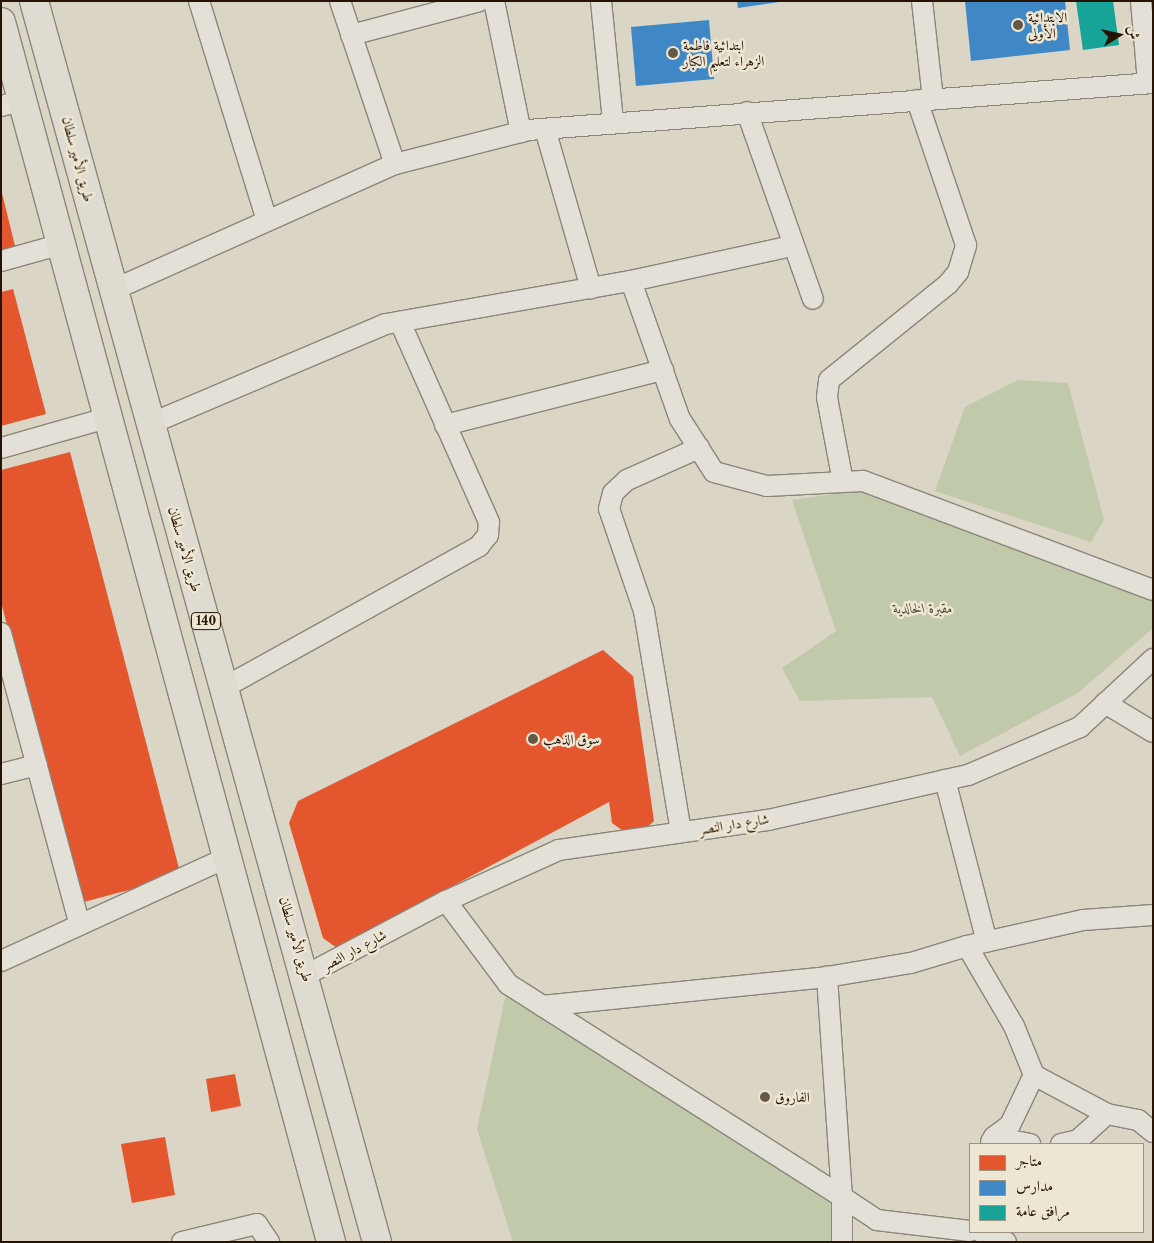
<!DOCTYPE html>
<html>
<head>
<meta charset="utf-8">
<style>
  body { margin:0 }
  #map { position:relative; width:1154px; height:1243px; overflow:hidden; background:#dad5c4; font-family:"Libre Caslon Text",Amiri,serif }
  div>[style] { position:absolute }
  .green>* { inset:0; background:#c1c9ab }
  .shops>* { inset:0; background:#e4572e }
  .schools>* { inset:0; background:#3f88c5 }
  .public>* { inset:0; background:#17a398 }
  .roads { filter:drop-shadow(1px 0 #8b857a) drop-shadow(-1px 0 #8b857a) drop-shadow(0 1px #8b857a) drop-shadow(0 -1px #8b857a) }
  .minor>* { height:20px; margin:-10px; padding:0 10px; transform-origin:10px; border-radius:10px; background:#e3e0d8 }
  .highway>* { height:28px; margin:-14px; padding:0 14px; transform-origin:14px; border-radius:14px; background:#dedbd1 }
  .dots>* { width:14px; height:14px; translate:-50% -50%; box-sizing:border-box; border:2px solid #ede6d3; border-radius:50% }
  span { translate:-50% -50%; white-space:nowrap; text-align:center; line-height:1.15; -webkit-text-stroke:5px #ede6d3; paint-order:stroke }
  .shield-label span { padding:1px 4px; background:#ede6d3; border:1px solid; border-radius:4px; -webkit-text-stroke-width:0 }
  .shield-label { font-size:12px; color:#271304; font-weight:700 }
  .poi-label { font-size:14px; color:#271304 }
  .left { translate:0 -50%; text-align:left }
  .street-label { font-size:14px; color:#271304 }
  .park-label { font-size:14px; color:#4f4730; font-style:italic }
  .frame { position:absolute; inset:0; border:2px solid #271304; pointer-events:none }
  .legend { position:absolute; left:969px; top:1143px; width:175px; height:90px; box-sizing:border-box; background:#ede6d3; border:1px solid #9e9280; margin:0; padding:6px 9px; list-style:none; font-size:15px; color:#271304 }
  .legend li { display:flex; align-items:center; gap:10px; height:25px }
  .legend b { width:25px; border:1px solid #9e9280 }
  .north { position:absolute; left:1094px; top:10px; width:50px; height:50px; -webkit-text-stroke:4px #ede6d3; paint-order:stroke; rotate:80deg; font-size:14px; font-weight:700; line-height:20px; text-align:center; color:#271304 }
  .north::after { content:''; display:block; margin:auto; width:18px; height:22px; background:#271304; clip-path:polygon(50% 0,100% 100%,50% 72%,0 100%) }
</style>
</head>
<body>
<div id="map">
  <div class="green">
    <i style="clip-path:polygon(1018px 380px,1068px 383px,1104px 520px,1091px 542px,935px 491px,965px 407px)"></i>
    <i style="clip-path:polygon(864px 490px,1153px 598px,1153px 628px,1078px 693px,960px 756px,932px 697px,800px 701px,782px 668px,836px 631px,792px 500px)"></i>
    <i style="clip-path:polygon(508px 984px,842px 1197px,842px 1242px,513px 1242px,477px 1129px)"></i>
  </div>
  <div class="shops">
    <i style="clip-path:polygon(2px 193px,16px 250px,1px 254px,1px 194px)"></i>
    <i style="clip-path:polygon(13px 289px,46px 414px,1px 426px,1px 292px)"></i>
    <i style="clip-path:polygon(70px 452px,181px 876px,80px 903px,1px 602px,1px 470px)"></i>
    <i style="clip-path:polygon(603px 650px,633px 676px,654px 821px,643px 831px,626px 833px,612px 823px,609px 802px,337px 948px,323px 938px,289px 823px,298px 801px)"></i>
    <i style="clip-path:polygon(235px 1074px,241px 1106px,211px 1112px,206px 1079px)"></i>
    <i style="clip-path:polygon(165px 1137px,175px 1195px,132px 1203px,121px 1144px)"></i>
  </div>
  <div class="schools">
    <i style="clip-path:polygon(737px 1px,779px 1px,779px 2px,738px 8px)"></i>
    <i style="clip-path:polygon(965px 1px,1065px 1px,1070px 50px,971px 61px)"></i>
    <i style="clip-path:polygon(709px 20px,714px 79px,636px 86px,631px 27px)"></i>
  </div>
  <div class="public">
    <i style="clip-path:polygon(1076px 1px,1113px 1px,1119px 45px,1083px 50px)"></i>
  </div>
  <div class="roads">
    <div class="minor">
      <i style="left:199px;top:1px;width:230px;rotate:72.8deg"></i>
      <i style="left:340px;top:1px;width:172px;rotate:71.4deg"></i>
      <i style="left:494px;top:1px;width:134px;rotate:78.4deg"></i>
      <i style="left:601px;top:1px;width:122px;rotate:84.3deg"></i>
      <i style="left:922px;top:1px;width:99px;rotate:83.6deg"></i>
      <i style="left:1141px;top:1px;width:82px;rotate:85.1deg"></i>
      <i style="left:351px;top:35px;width:133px;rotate:-14.8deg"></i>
      <i style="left:1px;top:106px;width:23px;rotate:-15deg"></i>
      <i style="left:747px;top:112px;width:198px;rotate:70.6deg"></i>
      <i style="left:545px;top:129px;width:166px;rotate:73.9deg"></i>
      <i style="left:1px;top:261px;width:63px;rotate:-15.6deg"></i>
      <i style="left:631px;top:281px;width:146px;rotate:70.5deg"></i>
      <i style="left:680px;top:419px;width:63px;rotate:57.3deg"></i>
      <i style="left:714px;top:472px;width:55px;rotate:14.8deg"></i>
      <i style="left:767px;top:486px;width:96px;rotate:-3deg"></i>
      <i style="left:863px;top:481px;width:310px;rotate:20.6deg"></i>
      <i style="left:113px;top:290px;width:309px;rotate:-24.1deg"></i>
      <i style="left:395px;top:164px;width:137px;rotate:-14.3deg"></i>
      <i style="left:528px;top:130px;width:627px;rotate:-4.3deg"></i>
      <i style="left:150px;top:424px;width:256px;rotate:-23deg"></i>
      <i style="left:386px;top:324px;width:249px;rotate:-10deg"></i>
      <i style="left:631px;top:281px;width:165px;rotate:-12.3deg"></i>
      <i style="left:445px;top:425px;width:225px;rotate:-14.2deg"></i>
      <i style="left:1px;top:448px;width:113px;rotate:-15.9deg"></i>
      <i style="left:843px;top:482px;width:86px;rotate:-100.7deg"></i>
      <i style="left:827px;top:397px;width:17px;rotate:-83deg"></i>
      <i style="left:829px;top:380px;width:153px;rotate:-38.9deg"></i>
      <i style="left:948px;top:284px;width:16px;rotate:-50deg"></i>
      <i style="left:958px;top:272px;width:28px;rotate:-73deg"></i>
      <i style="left:966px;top:245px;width:153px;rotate:-108.7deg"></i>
      <i style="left:1px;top:633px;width:302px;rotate:74.9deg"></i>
      <i style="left:225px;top:687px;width:291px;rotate:-29deg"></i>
      <i style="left:479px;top:546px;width:14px;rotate:-51deg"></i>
      <i style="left:488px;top:535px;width:13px;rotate:-86deg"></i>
      <i style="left:489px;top:522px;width:219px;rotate:-114deg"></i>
      <i style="left:1105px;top:703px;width:56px;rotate:31.1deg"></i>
      <i style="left:1px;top:774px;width:37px;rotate:-14deg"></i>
      <i style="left:945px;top:780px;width:167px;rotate:75.5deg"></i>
      <i style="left:681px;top:832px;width:224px;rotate:-99.5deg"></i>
      <i style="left:644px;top:611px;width:108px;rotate:-108.9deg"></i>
      <i style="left:609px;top:509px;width:16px;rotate:-76deg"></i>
      <i style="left:613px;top:493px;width:19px;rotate:-43deg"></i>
      <i style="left:627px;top:480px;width:79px;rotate:-24deg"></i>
      <i style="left:446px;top:901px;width:104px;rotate:53.2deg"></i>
      <i style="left:508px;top:984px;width:396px;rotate:32.5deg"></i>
      <i style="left:842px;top:1197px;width:45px;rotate:90deg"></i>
      <i style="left:967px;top:946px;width:119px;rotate:-12.6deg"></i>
      <i style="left:1083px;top:920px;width:70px;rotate:-4.1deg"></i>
      <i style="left:1px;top:961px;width:250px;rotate:-24.6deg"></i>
      <i style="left:306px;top:975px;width:158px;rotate:-27.9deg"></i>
      <i style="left:446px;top:901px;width:124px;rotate:-24.3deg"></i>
      <i style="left:559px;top:850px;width:211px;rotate:-8.2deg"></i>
      <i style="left:768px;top:820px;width:205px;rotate:-12.7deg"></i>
      <i style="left:968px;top:775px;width:122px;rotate:-23.2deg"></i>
      <i style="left:1080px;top:727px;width:100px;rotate:-43deg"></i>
      <i style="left:542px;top:1006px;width:286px;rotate:-5.8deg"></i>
      <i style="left:994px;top:1137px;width:20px;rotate:-37deg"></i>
      <i style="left:1010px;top:1125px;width:55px;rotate:-64.4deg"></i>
      <i style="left:1034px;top:1075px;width:83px;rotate:28.1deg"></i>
      <i style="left:991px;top:1142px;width:6px;rotate:-59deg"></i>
      <i style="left:994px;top:1137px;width:37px;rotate:11deg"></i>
      <i style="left:1061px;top:1144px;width:17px;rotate:-13deg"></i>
      <i style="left:1078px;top:1140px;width:39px;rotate:-42deg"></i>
      <i style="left:1107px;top:1114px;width:32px;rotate:11deg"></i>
      <i style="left:1138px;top:1120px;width:19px;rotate:39deg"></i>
      <i style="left:970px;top:1231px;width:94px;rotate:-173.3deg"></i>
      <i style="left:877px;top:1220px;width:42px;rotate:-146.7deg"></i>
      <i style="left:842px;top:1197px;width:221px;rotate:-93.9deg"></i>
      <i style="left:827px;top:977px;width:85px;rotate:-9.5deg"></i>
      <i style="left:911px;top:963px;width:59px;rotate:-16.9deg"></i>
      <i style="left:967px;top:946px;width:93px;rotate:59.6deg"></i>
      <i style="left:1014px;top:1026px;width:53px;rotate:67.8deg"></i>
      <i style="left:981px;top:1232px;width:27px;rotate:22deg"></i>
      <i style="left:182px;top:1242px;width:77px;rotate:-13.5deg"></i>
      <i style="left:257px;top:1224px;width:22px;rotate:56deg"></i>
    </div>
    <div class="highway">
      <i style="left:34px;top:1px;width:1288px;rotate:74.55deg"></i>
      <i style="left:1px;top:22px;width:1264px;rotate:74.86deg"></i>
    </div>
  </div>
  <div class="dots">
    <i style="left:1018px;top:25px;background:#665747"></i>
    <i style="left:673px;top:53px;background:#665747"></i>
    <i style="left:533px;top:739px;background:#665747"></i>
    <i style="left:765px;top:1097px;background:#665747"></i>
  </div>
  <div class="shield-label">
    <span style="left:206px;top:621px">140</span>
  </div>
  <div class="poi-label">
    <span class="left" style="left:1028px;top:25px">الابتدائية<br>الأولى</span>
    <span class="left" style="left:683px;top:53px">ابتدائية فاطمة<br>الزهراء لتعليم الكبار</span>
    <span class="left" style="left:543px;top:739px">سوق الذهب</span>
    <span class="left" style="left:775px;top:1097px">الفاروق</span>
  </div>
  <div class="street-label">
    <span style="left:78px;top:159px;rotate:75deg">طريق الأمير سلطان</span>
    <span style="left:185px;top:549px;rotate:74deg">طريق الأمير سلطان</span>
    <span style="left:734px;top:824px;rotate:-9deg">شارع دار النصر</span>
    <span style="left:296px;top:939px;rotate:74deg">طريق الأمير سلطان</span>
    <span style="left:354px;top:950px;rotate:-28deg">شارع دار النصر</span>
  </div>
  <div class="park-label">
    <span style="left:923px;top:608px">مقبرة الخالدية</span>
  </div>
  <div class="frame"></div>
  <ul class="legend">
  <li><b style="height:14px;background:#e4572e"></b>متاجر</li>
  <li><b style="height:14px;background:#3f88c5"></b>مدارس</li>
  <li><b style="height:14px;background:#17a398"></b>مرافق عامة</li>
  </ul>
  <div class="north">ش</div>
</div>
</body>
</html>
